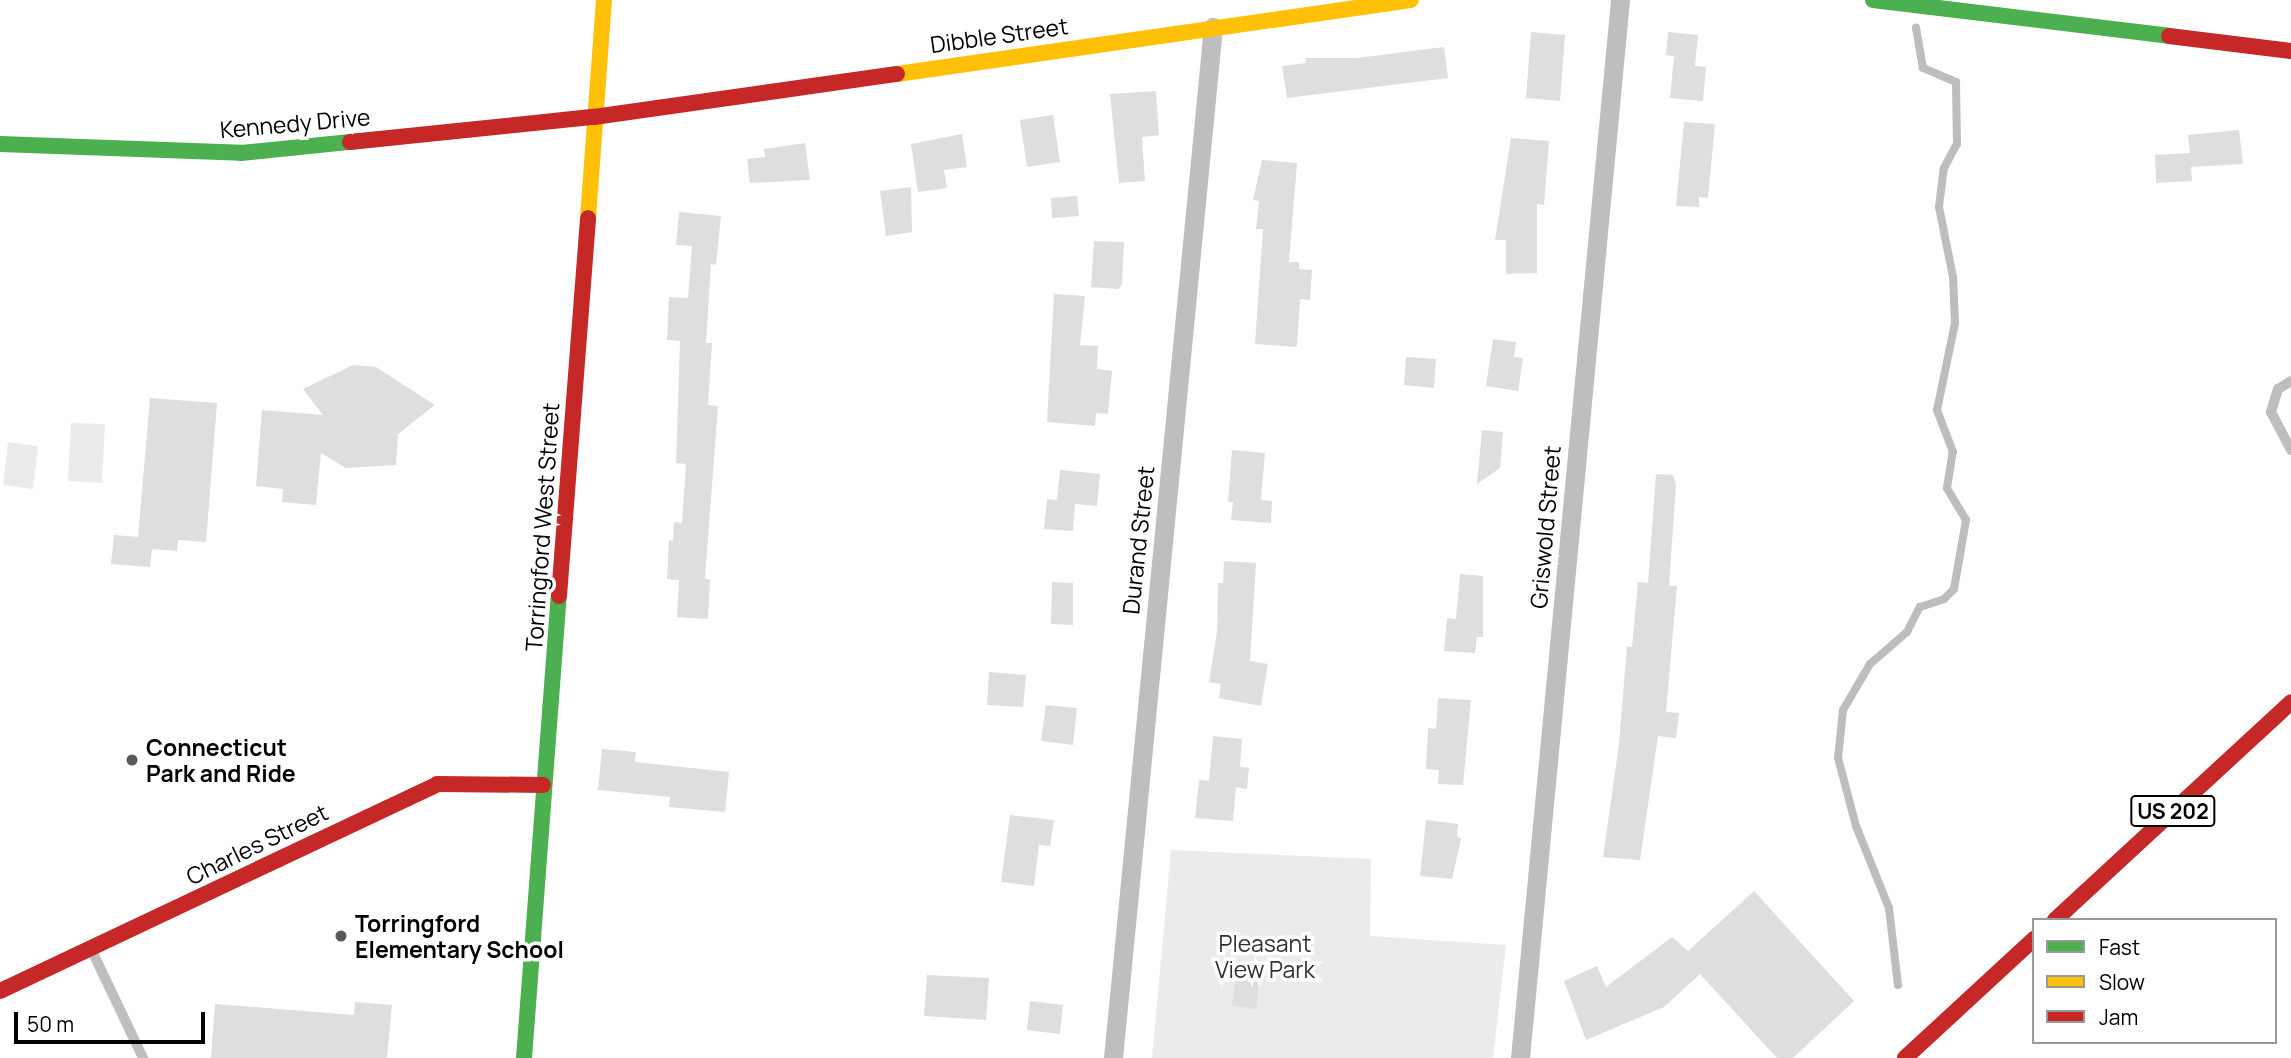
<!DOCTYPE html>
<html>
<head>
<meta charset="utf-8">
<style>
  body { margin:0 }
  #map { position:relative; width:2291px; height:1058px; overflow:hidden; background:#fff; font-family:Manrope,sans-serif }
  div>[style] { position:absolute }
  .green>* { inset:0; background:#ebebeb }
  .stream>* { height:8px; margin:-4px; padding:0 4px; transform-origin:4px; border-radius:4px; background:#bdbdbd }
  .building>* { inset:0; background:#dedede }
  .lane>* { height:10px; margin:-5px; padding:0 5px; transform-origin:5px; border-radius:5px; background:#bebebe }
  .street>* { height:19px; margin:-9.5px; padding:0 9.5px; transform-origin:9.5px; border-radius:9.5px; background:#bebebe }
  .fast>* { height:16px; margin:-8px; padding:0 8px; transform-origin:8px; border-radius:8px; background:#4caf50 }
  .slow>* { height:16px; margin:-8px; padding:0 8px; transform-origin:8px; border-radius:8px; background:#ffc107 }
  .jam>* { height:16px; margin:-8px; padding:0 8px; transform-origin:8px; border-radius:8px; background:#c62828 }
  .dots>* { width:19px; height:19px; translate:-50% -50%; box-sizing:border-box; border:4px solid #fff; border-radius:50% }
  span { translate:-50% -50%; white-space:nowrap; text-align:center; line-height:1.15; -webkit-text-stroke:7px #fff; paint-order:stroke }
  .shield-label span { padding:2px 5px; background:#fff; border:2px solid; border-radius:5px; -webkit-text-stroke-width:0 }
  .shield-label { font-size:21px; color:#000; font-weight:700 }
  .street-label { font-size:23px; color:#000 }
  .poi-label { font-size:23px; color:#000; font-weight:700 }
  .left { translate:0 -50%; text-align:left }
  .park-label { font-size:23px; color:#313131 }
  .legend { position:absolute; left:2032px; top:918px; width:245px; height:126px; box-sizing:border-box; background:#fff; border:2px solid #999; margin:0; padding:9px 12px; list-style:none; font-size:21px; color:#000 }
  .legend li { display:flex; align-items:center; gap:14px; height:35px }
  .legend b { width:35px; border:2px solid #999 }
  .scale { position:absolute; left:14px; top:1012px; width:191px; height:32px; box-sizing:border-box; border:4px solid #000; border-top:0; padding-left:9px; font-size:21px; line-height:24px; white-space:nowrap; color:#000; -webkit-text-stroke:5px #fff; paint-order:stroke }
</style>
</head>
<body>
<div id="map">
  <div class="green">
    <i style="clip-path:polygon(71px 423px,105px 424px,102px 483px,68px 481px)"></i>
    <i style="clip-path:polygon(8px 442px,38px 446px,33px 489px,3px 485px)"></i>
    <i style="clip-path:polygon(1171px 850px,1371px 859px,1370px 936px,1506px 945px,1493px 1058px,1152px 1058px)"></i>
  </div>
  <div class="stream">
    <i style="left:1898px;top:985px;width:78px;rotate:-96.7deg"></i>
    <i style="left:1889px;top:908px;width:88px;rotate:-111.9deg"></i>
    <i style="left:1856px;top:826px;width:70px;rotate:-104.8deg"></i>
    <i style="left:1838px;top:758px;width:48px;rotate:-84.1deg"></i>
    <i style="left:1843px;top:710px;width:53px;rotate:-59.6deg"></i>
    <i style="left:1870px;top:664px;width:49px;rotate:-40.9deg"></i>
    <i style="left:1907px;top:632px;width:28px;rotate:-63deg"></i>
    <i style="left:1920px;top:607px;width:25px;rotate:-18deg"></i>
    <i style="left:1944px;top:599px;width:14px;rotate:-45deg"></i>
    <i style="left:1954px;top:589px;width:70px;rotate:-80.1deg"></i>
    <i style="left:1966px;top:520px;width:37px;rotate:-121deg"></i>
    <i style="left:1947px;top:488px;width:36px;rotate:-81deg"></i>
    <i style="left:1953px;top:452px;width:45px;rotate:-110.9deg"></i>
    <i style="left:1937px;top:410px;width:89px;rotate:-78.3deg"></i>
    <i style="left:1955px;top:323px;width:46px;rotate:-92.5deg"></i>
    <i style="left:1953px;top:277px;width:71px;rotate:-101.3deg"></i>
    <i style="left:1939px;top:207px;width:39px;rotate:-83deg"></i>
    <i style="left:1944px;top:168px;width:27px;rotate:-62deg"></i>
    <i style="left:1957px;top:144px;width:62px;rotate:-90.9deg"></i>
    <i style="left:1956px;top:82px;width:36px;rotate:-157deg"></i>
    <i style="left:1923px;top:68px;width:41px;rotate:-99.9deg"></i>
  </div>
  <div class="building">
    <i style="clip-path:polygon(1531px 32px,1565px 35px,1560px 101px,1526px 98px)"></i>
    <i style="clip-path:polygon(1668px 32px,1698px 35px,1695px 66px,1706px 67px,1703px 101px,1670px 98px,1674px 56px,1666px 55px)"></i>
    <i style="clip-path:polygon(1444px 47px,1448px 78px,1287px 98px,1282px 66px,1306px 63px,1305px 58px,1357px 58px)"></i>
    <i style="clip-path:polygon(1156px 91px,1159px 135px,1142px 137px,1145px 181px,1119px 183px,1110px 94px)"></i>
    <i style="clip-path:polygon(1053px 115px,1060px 162px,1027px 167px,1020px 120px)"></i>
    <i style="clip-path:polygon(1684px 122px,1715px 124px,1708px 198px,1699px 197px,1699px 207px,1676px 206px)"></i>
    <i style="clip-path:polygon(2239px 130px,2243px 164px,2191px 167px,2192px 181px,2156px 183px,2155px 155px,2190px 153px,2188px 135px)"></i>
    <i style="clip-path:polygon(962px 134px,967px 167px,944px 170px,947px 188px,918px 192px,911px 144px)"></i>
    <i style="clip-path:polygon(1511px 138px,1549px 141px,1544px 205px,1537px 204px,1537px 273px,1506px 274px,1506px 240px,1495px 240px)"></i>
    <i style="clip-path:polygon(805px 143px,810px 180px,750px 183px,747px 159px,765px 157px,764px 149px)"></i>
    <i style="clip-path:polygon(1262px 160px,1297px 163px,1289px 262px,1299px 262px,1299px 269px,1312px 270px,1310px 300px,1300px 299px,1297px 347px,1255px 344px,1263px 229px,1256px 229px,1259px 201px,1253px 200px)"></i>
    <i style="clip-path:polygon(911px 187px,912px 232px,886px 236px,880px 191px)"></i>
    <i style="clip-path:polygon(1077px 196px,1079px 216px,1052px 218px,1051px 198px)"></i>
    <i style="clip-path:polygon(679px 212px,721px 216px,716px 265px,711px 264px,706px 343px,712px 343px,708px 405px,718px 406px,705px 578px,710px 580px,708px 619px,677px 617px,679px 580px,667px 579px,669px 540px,673px 541px,674px 522px,682px 523px,686px 464px,676px 463px,680px 341px,667px 340px,669px 297px,688px 298px,692px 246px,676px 245px)"></i>
    <i style="clip-path:polygon(1094px 241px,1124px 242px,1122px 284px,1118px 289px,1091px 287px)"></i>
    <i style="clip-path:polygon(1054px 294px,1085px 296px,1080px 345px,1098px 346px,1097px 369px,1112px 371px,1108px 414px,1096px 413px,1095px 426px,1047px 422px)"></i>
    <i style="clip-path:polygon(1493px 339px,1516px 342px,1514px 357px,1523px 358px,1518px 391px,1486px 386px)"></i>
    <i style="clip-path:polygon(1406px 357px,1436px 359px,1434px 388px,1404px 385px)"></i>
    <i style="clip-path:polygon(353px 365px,376px 367px,435px 405px,398px 434px,396px 465px,346px 468px,321px 453px,316px 505px,282px 502px,283px 489px,256px 486px,262px 410px,323px 415px,303px 389px)"></i>
    <i style="clip-path:polygon(150px 398px,217px 403px,206px 542px,178px 540px,177px 551px,152px 549px,150px 567px,111px 564px,114px 535px,138px 537px)"></i>
    <i style="clip-path:polygon(1482px 430px,1503px 432px,1500px 468px,1477px 484px)"></i>
    <i style="clip-path:polygon(1232px 450px,1265px 453px,1261px 500px,1272px 501px,1271px 523px,1231px 520px,1233px 502px,1228px 502px)"></i>
    <i style="clip-path:polygon(1060px 470px,1100px 474px,1097px 506px,1075px 504px,1073px 531px,1044px 529px,1047px 499px,1057px 500px)"></i>
    <i style="clip-path:polygon(1656px 474px,1673px 475px,1676px 485px,1669px 586px,1677px 586px,1666px 712px,1679px 713px,1676px 738px,1658px 736px,1640px 860px,1603px 857px,1619px 744px,1627px 646px,1632px 647px,1638px 582px,1648px 583px)"></i>
    <i style="clip-path:polygon(1224px 561px,1256px 563px,1250px 661px,1268px 664px,1261px 706px,1219px 698px,1221px 684px,1209px 682px,1217px 632px,1218px 583px,1223px 583px)"></i>
    <i style="clip-path:polygon(1460px 574px,1483px 576px,1483px 637px,1477px 637px,1475px 653px,1444px 651px,1447px 618px,1456px 619px)"></i>
    <i style="clip-path:polygon(1052px 582px,1073px 583px,1073px 625px,1051px 624px)"></i>
    <i style="clip-path:polygon(989px 672px,1026px 675px,1023px 707px,987px 705px)"></i>
    <i style="clip-path:polygon(1438px 698px,1471px 700px,1463px 785px,1438px 784px,1439px 770px,1426px 769px,1428px 728px,1436px 729px)"></i>
    <i style="clip-path:polygon(1046px 705px,1077px 708px,1073px 745px,1041px 741px)"></i>
    <i style="clip-path:polygon(1213px 736px,1242px 739px,1240px 767px,1249px 768px,1247px 789px,1236px 787px,1233px 821px,1195px 818px,1199px 780px,1209px 781px)"></i>
    <i style="clip-path:polygon(602px 749px,636px 752px,635px 762px,729px 772px,725px 812px,669px 807px,670px 797px,598px 790px)"></i>
    <i style="clip-path:polygon(1010px 815px,1054px 820px,1050px 846px,1039px 845px,1034px 886px,1001px 882px)"></i>
    <i style="clip-path:polygon(1426px 820px,1458px 824px,1457px 836px,1461px 839px,1452px 879px,1420px 876px)"></i>
    <i style="clip-path:polygon(1754px 891px,1854px 1001px,1793px 1058px,1777px 1058px,1700px 974px,1664px 1007px,1586px 1040px,1564px 981px,1597px 966px,1606px 987px,1672px 937px,1688px 951px)"></i>
    <i style="clip-path:polygon(1237px 967px,1260px 970px,1256px 1009px,1232px 1006px)"></i>
    <i style="clip-path:polygon(927px 975px,989px 978px,986px 1020px,924px 1016px)"></i>
    <i style="clip-path:polygon(1030px 1001px,1063px 1005px,1060px 1034px,1027px 1030px)"></i>
    <i style="clip-path:polygon(355px 1002px,392px 1005px,387px 1058px,211px 1058px,215px 1004px,354px 1015px)"></i>
  </div>
  <div class="lane">
    <i style="left:2291px;top:381px;width:15px;rotate:148deg"></i>
    <i style="left:2278px;top:389px;width:24px;rotate:107deg"></i>
    <i style="left:2271px;top:412px;width:43px;rotate:62.2deg"></i>
    <i style="left:92px;top:951px;width:119px;rotate:64.5deg"></i>
  </div>
  <div class="street">
    <i style="left:1113px;top:1058px;width:1036px;rotate:-84.46deg"></i>
    <i style="left:1520px;top:1058px;width:1063px;rotate:-84.6deg"></i>
  </div>
  <div class="fast">
    <i style="left:1873px;top:0;width:298px;rotate:6.9deg"></i>
    <i style="left:0;top:144px;width:241px;rotate:2.1deg"></i>
    <i style="left:241px;top:153px;width:110px;rotate:-5.8deg"></i>
    <i style="left:524px;top:1058px;width:463px;rotate:-85.7deg"></i>
  </div>
  <div class="slow">
    <i style="left:897px;top:74px;width:519px;rotate:-8.19deg"></i>
    <i style="left:588px;top:218px;width:219px;rotate:-85.8deg"></i>
  </div>
  <div class="jam">
    <i style="left:2169px;top:36px;width:123px;rotate:7deg"></i>
    <i style="left:350px;top:142px;width:245px;rotate:-5.9deg"></i>
    <i style="left:594px;top:117px;width:306px;rotate:-8.1deg"></i>
    <i style="left:559px;top:596px;width:379px;rotate:-85.6deg"></i>
    <i style="left:2055px;top:920px;width:321px;rotate:-42.7deg"></i>
    <i style="left:0;top:991px;width:484px;rotate:-25.3deg"></i>
    <i style="left:437px;top:784px;width:106px;rotate:0.5deg"></i>
    <i style="left:1905px;top:1058px;width:176px;rotate:-42.7deg"></i>
  </div>
  <div class="dots">
    <i style="left:132px;top:760px;background:#595959"></i>
    <i style="left:341px;top:936px;background:#595959"></i>
  </div>
  <div class="shield-label">
    <span style="left:2173px;top:811px">US 202</span>
  </div>
  <div class="street-label">
    <span style="left:999px;top:35px;rotate:-8deg">Dibble Street</span>
    <span style="left:295px;top:123px;rotate:-5deg">Kennedy Drive</span>
    <span style="left:542px;top:527px;rotate:-86deg">Torringford West Street</span>
    <span style="left:1545px;top:527px;rotate:-85deg">Griswold Street</span>
    <span style="left:1138px;top:540px;rotate:-84deg">Durand Street</span>
    <span style="left:257px;top:844px;rotate:-26deg">Charles Street</span>
  </div>
  <div class="poi-label">
    <span class="left" style="left:146px;top:760px">Connecticut<br>Park and Ride</span>
    <span class="left" style="left:355px;top:936px">Torringford<br>Elementary School</span>
  </div>
  <div class="park-label">
    <span style="left:1265px;top:956px">Pleasant<br>View Park</span>
  </div>
  <ul class="legend">
  <li><b style="height:9px;background:#4caf50"></b>Fast</li>
  <li><b style="height:9px;background:#ffc107"></b>Slow</li>
  <li><b style="height:9px;background:#c62828"></b>Jam</li>
  </ul>
  <div class="scale">50 m</div>
</div>
</body>
</html>
